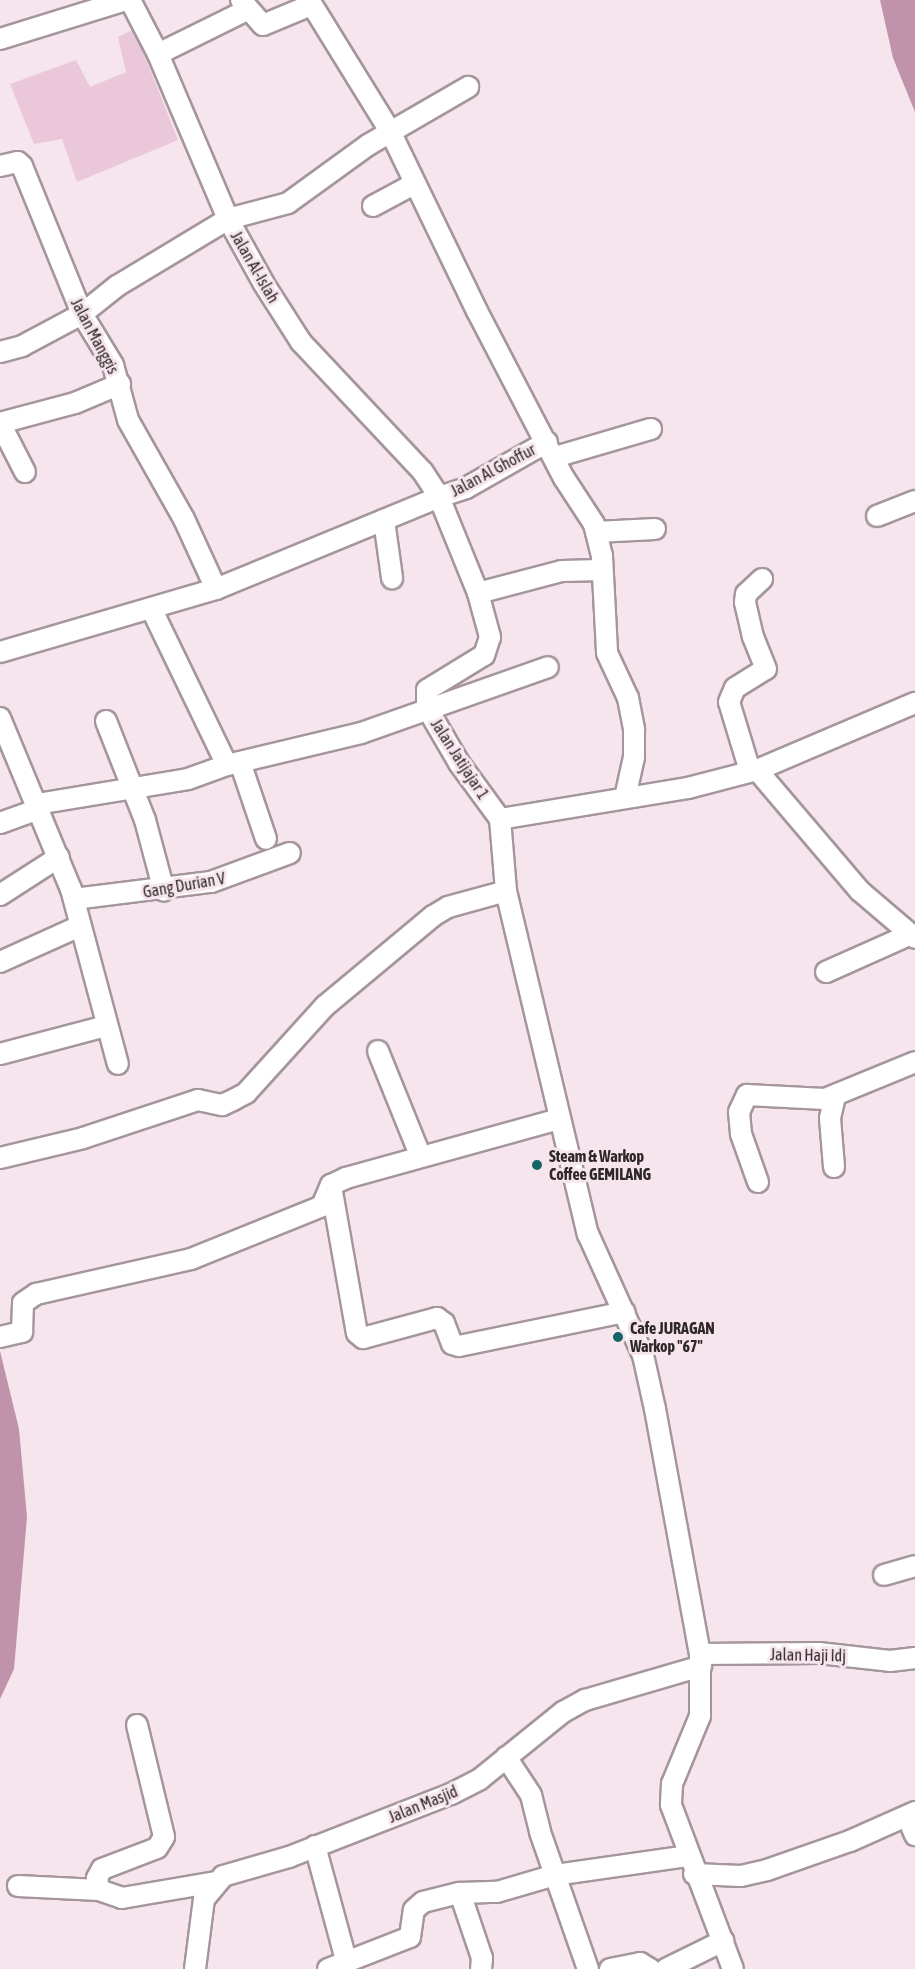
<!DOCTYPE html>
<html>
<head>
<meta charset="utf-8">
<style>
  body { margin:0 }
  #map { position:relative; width:915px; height:1969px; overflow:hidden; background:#f6e5ed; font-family:"Asap Condensed",sans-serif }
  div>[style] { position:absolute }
  .green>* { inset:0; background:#eac8d9 }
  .water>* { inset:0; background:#c093ab }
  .roads { filter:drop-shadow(2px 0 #a5959d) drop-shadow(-2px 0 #a5959d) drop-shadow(0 2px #a5959d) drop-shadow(0 -2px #a5959d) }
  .minor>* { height:20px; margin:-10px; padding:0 10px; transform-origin:10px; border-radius:10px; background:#fff }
  .dots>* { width:16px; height:16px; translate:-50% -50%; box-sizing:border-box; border:3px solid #f6e5ed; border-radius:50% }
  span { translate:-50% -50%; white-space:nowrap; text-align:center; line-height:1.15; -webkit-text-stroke:6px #f6e5ed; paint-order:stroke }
  .street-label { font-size:16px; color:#2f282b }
  .poi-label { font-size:16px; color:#2f282b; font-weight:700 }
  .left { translate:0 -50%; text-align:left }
</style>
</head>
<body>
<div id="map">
  <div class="green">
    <i style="clip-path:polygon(134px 29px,178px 140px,77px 182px,62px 139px,34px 144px,10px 84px,76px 60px,90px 87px,126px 72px,118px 37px)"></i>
  </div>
  <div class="water">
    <i style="clip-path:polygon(880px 0,915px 0,915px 112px,893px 58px)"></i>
    <i style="clip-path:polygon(0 1351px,19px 1429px,27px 1517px,14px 1669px,0 1699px)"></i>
  </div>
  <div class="roads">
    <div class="minor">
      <i style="left:130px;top:0;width:61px;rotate:62.6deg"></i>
      <i style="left:158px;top:54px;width:179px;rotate:67deg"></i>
      <i style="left:228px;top:219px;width:74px;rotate:61deg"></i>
      <i style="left:264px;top:284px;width:69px;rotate:57.5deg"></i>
      <i style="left:301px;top:342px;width:178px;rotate:46.8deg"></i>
      <i style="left:423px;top:472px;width:30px;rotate:57deg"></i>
      <i style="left:439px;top:497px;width:28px;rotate:-18deg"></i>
      <i style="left:466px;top:488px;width:93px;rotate:-29.6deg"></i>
      <i style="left:241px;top:0;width:33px;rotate:49deg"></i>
      <i style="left:263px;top:25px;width:52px;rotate:-22.6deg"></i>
      <i style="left:309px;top:0;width:154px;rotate:58.3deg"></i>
      <i style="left:390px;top:131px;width:200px;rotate:64.2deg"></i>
      <i style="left:477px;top:311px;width:188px;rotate:62.5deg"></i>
      <i style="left:564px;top:478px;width:55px;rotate:56.9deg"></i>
      <i style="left:594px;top:524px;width:33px;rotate:76deg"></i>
      <i style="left:602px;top:556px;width:97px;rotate:87deg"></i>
      <i style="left:607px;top:653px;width:50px;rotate:65deg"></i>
      <i style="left:628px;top:698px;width:33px;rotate:79deg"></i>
      <i style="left:634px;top:730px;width:27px;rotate:90deg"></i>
      <i style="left:634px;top:757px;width:42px;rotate:102.4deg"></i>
      <i style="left:0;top:39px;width:132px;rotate:-17.2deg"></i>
      <i style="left:158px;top:54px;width:99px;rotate:-26.3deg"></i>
      <i style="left:0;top:166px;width:18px;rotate:-13deg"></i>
      <i style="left:18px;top:162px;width:6px;rotate:45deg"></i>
      <i style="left:22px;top:166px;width:160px;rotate:67.9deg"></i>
      <i style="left:82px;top:314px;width:60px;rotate:58.7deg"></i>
      <i style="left:113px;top:365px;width:57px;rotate:74.7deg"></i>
      <i style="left:128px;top:420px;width:114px;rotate:60.5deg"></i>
      <i style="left:184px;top:519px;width:77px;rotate:65.4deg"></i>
      <i style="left:373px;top:206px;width:47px;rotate:-28.2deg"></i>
      <i style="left:0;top:352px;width:23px;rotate:-15deg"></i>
      <i style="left:22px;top:346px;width:68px;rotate:-28.1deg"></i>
      <i style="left:82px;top:314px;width:45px;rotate:-38.7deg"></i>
      <i style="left:117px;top:286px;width:130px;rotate:-31.1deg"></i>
      <i style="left:228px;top:219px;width:62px;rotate:-14.9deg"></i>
      <i style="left:288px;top:203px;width:99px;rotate:-35.9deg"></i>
      <i style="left:368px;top:145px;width:116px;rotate:-30.1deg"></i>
      <i style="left:0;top:423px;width:78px;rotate:-14.9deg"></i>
      <i style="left:75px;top:403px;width:49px;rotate:-22.9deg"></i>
      <i style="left:0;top:423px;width:55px;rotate:63deg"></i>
      <i style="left:555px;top:457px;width:100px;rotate:-16.3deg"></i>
      <i style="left:877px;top:516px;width:41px;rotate:-21.5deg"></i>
      <i style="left:384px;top:520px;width:59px;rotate:82.1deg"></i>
      <i style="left:596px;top:532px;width:59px;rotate:-2.9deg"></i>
      <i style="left:478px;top:593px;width:87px;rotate:-14.7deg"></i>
      <i style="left:562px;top:571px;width:40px;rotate:-1.4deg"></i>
      <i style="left:152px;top:610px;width:172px;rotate:64.2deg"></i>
      <i style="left:0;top:652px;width:225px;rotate:-16.3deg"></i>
      <i style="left:216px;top:589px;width:241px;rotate:-22.4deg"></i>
      <i style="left:439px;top:497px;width:104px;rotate:67.9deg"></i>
      <i style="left:478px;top:593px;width:46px;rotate:74.7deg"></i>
      <i style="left:490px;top:637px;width:19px;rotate:108deg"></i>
      <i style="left:484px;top:655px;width:67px;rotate:148.4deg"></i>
      <i style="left:427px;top:690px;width:18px;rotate:90deg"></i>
      <i style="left:427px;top:708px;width:64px;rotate:59.8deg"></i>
      <i style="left:459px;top:763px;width:69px;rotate:53.8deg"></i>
      <i style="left:0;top:718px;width:185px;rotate:67.5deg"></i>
      <i style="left:71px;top:889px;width:181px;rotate:75deg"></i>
      <i style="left:106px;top:721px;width:106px;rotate:68.5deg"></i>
      <i style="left:145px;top:820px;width:73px;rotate:75deg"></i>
      <i style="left:240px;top:762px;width:81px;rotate:71.3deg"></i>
      <i style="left:757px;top:770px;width:172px;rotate:-23deg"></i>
      <i style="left:750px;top:771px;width:72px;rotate:-106.9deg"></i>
      <i style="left:729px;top:702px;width:15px;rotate:-67deg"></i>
      <i style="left:735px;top:688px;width:36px;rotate:-32deg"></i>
      <i style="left:766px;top:669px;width:35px;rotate:-112deg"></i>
      <i style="left:753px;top:637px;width:36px;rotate:-103deg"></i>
      <i style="left:745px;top:602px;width:8px;rotate:-83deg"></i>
      <i style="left:746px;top:594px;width:22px;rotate:-43deg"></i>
      <i style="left:37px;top:804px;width:153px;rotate:-9.4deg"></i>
      <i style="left:188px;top:779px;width:41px;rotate:-19.7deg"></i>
      <i style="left:227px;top:765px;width:138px;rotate:-13.4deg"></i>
      <i style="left:361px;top:733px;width:198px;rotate:-19.4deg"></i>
      <i style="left:500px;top:819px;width:72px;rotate:85.2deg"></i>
      <i style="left:506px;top:891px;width:353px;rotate:76.6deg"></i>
      <i style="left:588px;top:1234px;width:133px;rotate:65.6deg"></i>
      <i style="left:643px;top:1355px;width:55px;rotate:77.5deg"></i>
      <i style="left:655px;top:1409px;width:249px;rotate:79.6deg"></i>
      <i style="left:700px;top:1654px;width:62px;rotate:90deg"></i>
      <i style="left:700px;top:1716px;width:74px;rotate:112.4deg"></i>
      <i style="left:672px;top:1784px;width:21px;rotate:93deg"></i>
      <i style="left:671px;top:1805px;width:175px;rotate:69.3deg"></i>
      <i style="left:500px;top:819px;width:191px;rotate:-9.4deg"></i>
      <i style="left:688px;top:788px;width:71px;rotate:-14.6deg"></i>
      <i style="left:757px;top:770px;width:159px;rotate:49.6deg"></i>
      <i style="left:860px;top:891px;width:72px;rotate:40.5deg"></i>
      <i style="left:0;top:823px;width:41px;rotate:-19.7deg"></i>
      <i style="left:0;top:895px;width:70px;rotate:-32.8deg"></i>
      <i style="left:74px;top:899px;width:138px;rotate:-7.1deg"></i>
      <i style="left:211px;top:882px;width:84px;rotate:-20.2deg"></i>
      <i style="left:0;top:962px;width:88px;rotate:-24.2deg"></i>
      <i style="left:826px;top:972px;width:93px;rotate:-24.1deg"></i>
      <i style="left:378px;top:1051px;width:112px;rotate:68deg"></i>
      <i style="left:0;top:1054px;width:110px;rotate:-14.8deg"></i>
      <i style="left:0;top:1158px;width:85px;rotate:-13.5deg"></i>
      <i style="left:83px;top:1138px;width:121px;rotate:-18.3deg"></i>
      <i style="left:198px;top:1100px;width:25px;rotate:12deg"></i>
      <i style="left:222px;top:1105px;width:12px;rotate:-24deg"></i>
      <i style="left:233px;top:1100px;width:15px;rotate:-28deg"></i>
      <i style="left:246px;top:1093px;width:118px;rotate:-47.8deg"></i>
      <i style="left:325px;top:1006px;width:141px;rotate:-39.8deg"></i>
      <i style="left:433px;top:916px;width:17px;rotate:-31deg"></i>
      <i style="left:448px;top:907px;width:60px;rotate:-15.4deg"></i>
      <i style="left:834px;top:1167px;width:49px;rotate:-94.7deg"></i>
      <i style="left:830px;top:1118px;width:23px;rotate:-77deg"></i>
      <i style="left:758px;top:1182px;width:51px;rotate:-109.5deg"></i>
      <i style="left:741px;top:1134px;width:22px;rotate:-95deg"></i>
      <i style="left:739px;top:1112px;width:19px;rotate:-65deg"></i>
      <i style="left:747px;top:1095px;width:78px;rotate:2.9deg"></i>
      <i style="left:825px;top:1099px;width:97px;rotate:-22.3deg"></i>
      <i style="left:331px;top:1186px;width:149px;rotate:80deg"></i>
      <i style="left:357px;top:1333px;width:8px;rotate:40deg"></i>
      <i style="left:363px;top:1338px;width:77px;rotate:-15.1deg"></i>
      <i style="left:437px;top:1318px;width:9px;rotate:36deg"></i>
      <i style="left:444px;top:1323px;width:22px;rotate:69deg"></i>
      <i style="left:452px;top:1344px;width:7px;rotate:16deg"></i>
      <i style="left:459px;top:1346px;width:169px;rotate:-11.6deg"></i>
      <i style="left:0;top:1337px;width:23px;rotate:-13deg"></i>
      <i style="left:22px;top:1332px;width:29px;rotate:-88deg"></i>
      <i style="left:23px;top:1303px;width:16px;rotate:-35deg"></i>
      <i style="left:36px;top:1294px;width:159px;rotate:-12.7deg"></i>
      <i style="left:191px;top:1259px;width:141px;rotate:-22deg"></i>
      <i style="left:322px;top:1206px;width:23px;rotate:-67deg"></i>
      <i style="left:331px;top:1185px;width:17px;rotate:-25deg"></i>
      <i style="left:346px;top:1178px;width:221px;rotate:-15.5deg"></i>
      <i style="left:884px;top:1575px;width:32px;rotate:-16deg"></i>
      <i style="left:700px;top:1654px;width:119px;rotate:-0.5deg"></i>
      <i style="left:819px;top:1653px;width:71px;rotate:6.4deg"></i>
      <i style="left:890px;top:1661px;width:25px;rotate:-7deg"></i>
      <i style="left:137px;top:1725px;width:115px;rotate:76.4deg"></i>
      <i style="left:164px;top:1837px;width:13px;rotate:122deg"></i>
      <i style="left:157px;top:1848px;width:59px;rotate:159.1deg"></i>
      <i style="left:102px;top:1869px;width:10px;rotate:119deg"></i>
      <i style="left:97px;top:1878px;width:12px;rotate:81deg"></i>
      <i style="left:99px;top:1890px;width:24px;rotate:19deg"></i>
      <i style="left:122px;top:1898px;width:95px;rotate:-9.7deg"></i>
      <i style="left:506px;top:1757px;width:45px;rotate:56.7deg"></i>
      <i style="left:531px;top:1795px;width:38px;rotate:76deg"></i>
      <i style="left:540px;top:1832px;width:145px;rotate:70.7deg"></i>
      <i style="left:907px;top:1816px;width:21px;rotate:67deg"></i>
      <i style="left:315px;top:1846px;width:122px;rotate:74.8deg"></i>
      <i style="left:694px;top:1874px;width:47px;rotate:2.4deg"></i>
      <i style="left:741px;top:1876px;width:27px;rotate:-13deg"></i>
      <i style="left:767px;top:1870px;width:88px;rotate:-19.3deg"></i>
      <i style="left:850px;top:1841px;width:71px;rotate:-24deg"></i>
      <i style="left:18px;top:1886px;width:81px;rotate:2.8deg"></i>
      <i style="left:460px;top:1893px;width:69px;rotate:71.3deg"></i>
      <i style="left:482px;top:1958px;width:11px;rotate:95deg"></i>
      <i style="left:195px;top:1969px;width:71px;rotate:-82.7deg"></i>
      <i style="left:204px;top:1899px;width:30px;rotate:-50deg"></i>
      <i style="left:223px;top:1876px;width:69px;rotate:-16.1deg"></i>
      <i style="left:289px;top:1857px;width:174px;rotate:-21.3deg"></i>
      <i style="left:451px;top:1794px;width:33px;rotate:-27deg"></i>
      <i style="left:480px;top:1779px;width:107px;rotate:-38.9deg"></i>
      <i style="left:563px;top:1712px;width:25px;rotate:-29deg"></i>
      <i style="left:585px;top:1700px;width:121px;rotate:-16.3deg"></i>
      <i style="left:328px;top:1969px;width:88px;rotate:-21.3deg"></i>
      <i style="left:410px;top:1937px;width:27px;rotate:-82deg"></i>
      <i style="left:414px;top:1910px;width:12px;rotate:-42deg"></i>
      <i style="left:423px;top:1902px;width:38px;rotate:-14deg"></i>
      <i style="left:460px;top:1893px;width:37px;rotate:-2deg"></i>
      <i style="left:497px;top:1892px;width:60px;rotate:-16.3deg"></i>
      <i style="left:555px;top:1875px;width:134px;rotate:-8.1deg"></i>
      <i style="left:610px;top:1969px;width:31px;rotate:-11deg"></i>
      <i style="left:640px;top:1963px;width:12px;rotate:31deg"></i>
      <i style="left:666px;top:1969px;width:64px;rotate:-26.2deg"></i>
    </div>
  </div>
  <div class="dots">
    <i style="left:537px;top:1165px;background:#156566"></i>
    <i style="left:618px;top:1337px;background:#156566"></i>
  </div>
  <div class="street-label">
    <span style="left:255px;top:267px;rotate:60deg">Jalan Al-Islah</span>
    <span style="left:95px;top:336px;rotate:62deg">Jalan Manggis</span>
    <span style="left:493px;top:470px;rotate:-28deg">Jalan Al Ghoffur</span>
    <span style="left:460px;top:759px;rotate:57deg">Jalan Jatijajar 1</span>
    <span style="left:184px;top:885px;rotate:-10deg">Gang Durian V</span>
    <span style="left:808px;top:1655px;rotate:1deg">Jalan Haji Idj</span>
    <span style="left:423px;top:1804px;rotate:-22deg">Jalan Masjid</span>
  </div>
  <div class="poi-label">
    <span class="left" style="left:549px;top:1165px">Steam &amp; Warkop<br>Coffee GEMILANG</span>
    <span class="left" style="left:630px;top:1337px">Cafe JURAGAN<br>Warkop "67"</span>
  </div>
</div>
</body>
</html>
